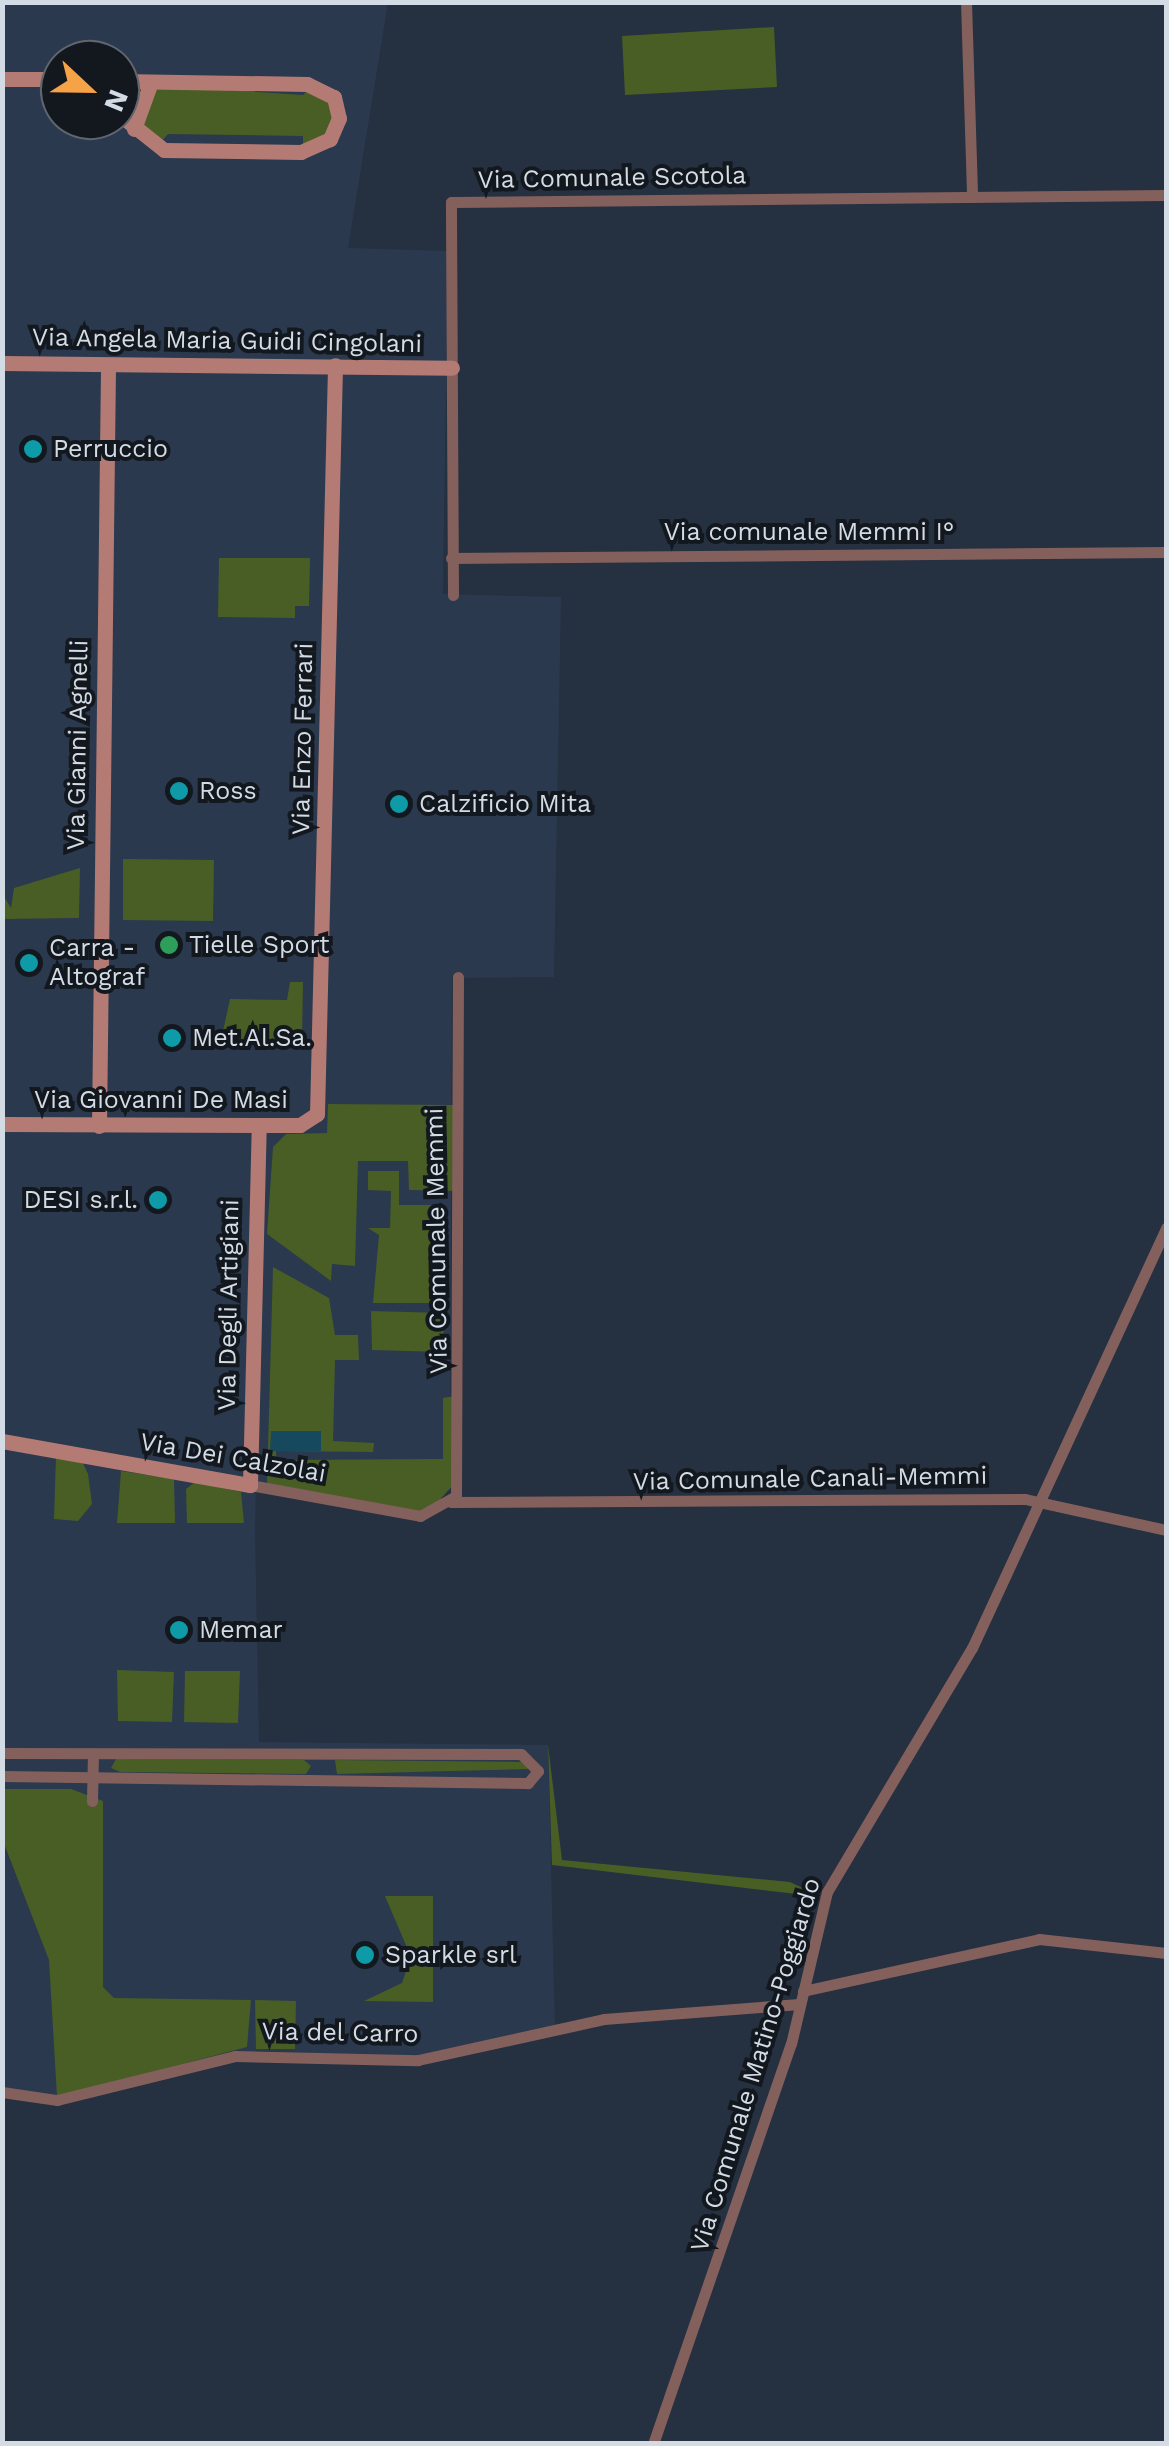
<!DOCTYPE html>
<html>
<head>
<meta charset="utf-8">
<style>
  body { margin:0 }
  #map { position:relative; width:1169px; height:2446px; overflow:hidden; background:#253040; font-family:"Work Sans",sans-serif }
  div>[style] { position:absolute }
  .built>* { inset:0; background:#2a394e }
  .green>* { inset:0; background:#485e25 }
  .water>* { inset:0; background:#16495e }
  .street>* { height:11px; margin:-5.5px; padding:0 5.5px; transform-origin:5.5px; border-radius:5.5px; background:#84605d }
  .secondary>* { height:15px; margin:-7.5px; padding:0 7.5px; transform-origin:7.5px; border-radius:7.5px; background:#b47b75 }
  .dots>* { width:28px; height:28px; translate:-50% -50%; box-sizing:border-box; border:5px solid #13181f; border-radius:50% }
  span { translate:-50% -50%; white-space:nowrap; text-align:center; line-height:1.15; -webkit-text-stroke:8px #13181f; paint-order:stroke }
  .street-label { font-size:25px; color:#d3dbe5 }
  .poi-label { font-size:25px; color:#d3dbe5 }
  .left { translate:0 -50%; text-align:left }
  .right { translate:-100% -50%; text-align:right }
  .frame { position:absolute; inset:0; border:5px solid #d3dbe5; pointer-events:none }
  .north { position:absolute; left:40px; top:40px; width:100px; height:100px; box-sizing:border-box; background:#13181f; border:2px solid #60666e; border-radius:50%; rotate:112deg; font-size:28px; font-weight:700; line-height:40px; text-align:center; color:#d3dbe5 }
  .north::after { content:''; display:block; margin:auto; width:35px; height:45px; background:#f6a247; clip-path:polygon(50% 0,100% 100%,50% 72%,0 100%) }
</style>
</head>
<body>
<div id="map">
  <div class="built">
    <i style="clip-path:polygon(evenodd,2px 3px,388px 3px,348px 248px,448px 251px,443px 594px,561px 597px,554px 977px,452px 978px,450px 1491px,256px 1484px,255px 1530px,259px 1742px,548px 1745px,555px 2028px,418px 2057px,259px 2051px,65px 2096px,3px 2090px,2px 3px,60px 60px,120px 60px,120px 120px,60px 120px,60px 60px)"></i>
  </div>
  <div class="green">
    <i style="clip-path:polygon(774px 27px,777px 87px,625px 95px,622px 36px)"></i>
    <i style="clip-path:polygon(168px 86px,303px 95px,310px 88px,329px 103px,332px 120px,323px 138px,303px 146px,303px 136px,168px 134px,160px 143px,140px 121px,150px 92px)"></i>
    <i style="clip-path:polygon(219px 558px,310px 558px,309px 606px,295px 606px,295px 618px,218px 617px)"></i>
    <i style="clip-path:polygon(123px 859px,214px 860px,213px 921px,123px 920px)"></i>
    <i style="clip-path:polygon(80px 868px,79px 918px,3px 919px,3px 895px,11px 908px,14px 888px)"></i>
    <i style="clip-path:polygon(290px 982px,303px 982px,302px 1040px,221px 1040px,230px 999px,287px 1000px)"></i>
    <i style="clip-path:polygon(328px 1104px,454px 1105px,454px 1191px,409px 1190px,408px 1161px,358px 1161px,355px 1266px,332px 1264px,331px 1281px,267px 1234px,273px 1147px,286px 1134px,327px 1133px)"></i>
    <i style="clip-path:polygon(368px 1171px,399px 1171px,399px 1205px,443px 1205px,444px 1303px,373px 1303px,379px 1235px,368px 1228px,390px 1228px,391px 1191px,368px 1190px)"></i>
    <i style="clip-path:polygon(273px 1267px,329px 1298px,335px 1335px,358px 1335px,359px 1360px,335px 1360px,333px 1441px,374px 1443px,373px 1452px,276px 1451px,276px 1460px,443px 1459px,443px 1398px,455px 1396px,454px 1484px,436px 1504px,421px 1512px,267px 1485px)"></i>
    <i style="clip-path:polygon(371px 1311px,444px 1313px,443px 1352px,372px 1350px)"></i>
    <i style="clip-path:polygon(56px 1455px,82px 1461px,88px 1474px,92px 1504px,78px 1521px,54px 1519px)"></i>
    <i style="clip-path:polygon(121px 1471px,174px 1479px,175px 1523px,117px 1523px)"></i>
    <i style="clip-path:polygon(195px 1482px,241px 1492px,244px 1523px,187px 1523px,186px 1489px)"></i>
    <i style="clip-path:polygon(117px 1670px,174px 1672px,172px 1722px,118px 1721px)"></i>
    <i style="clip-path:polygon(185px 1671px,240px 1671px,238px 1723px,184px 1722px)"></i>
    <i style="clip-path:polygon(548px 1745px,562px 1860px,790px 1882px,822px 1897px,552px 1865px)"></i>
    <i style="clip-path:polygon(116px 1759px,304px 1760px,311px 1766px,306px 1774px,120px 1772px,111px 1768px)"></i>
    <i style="clip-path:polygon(335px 1760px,524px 1762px,529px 1769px,337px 1774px)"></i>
    <i style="clip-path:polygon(3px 1789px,71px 1789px,103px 1801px,103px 1987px,114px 1998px,251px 2000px,247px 2047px,57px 2097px,49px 1960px,3px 1841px)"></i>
    <i style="clip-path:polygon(385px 1896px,433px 1896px,433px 2002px,364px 2001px,402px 1983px,411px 1957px)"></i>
    <i style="clip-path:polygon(255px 2000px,296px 2001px,295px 2049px,256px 2049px)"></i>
  </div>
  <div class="water">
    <i style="clip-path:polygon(271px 1431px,321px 1431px,321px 1451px,270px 1451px)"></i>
  </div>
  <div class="street">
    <i style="left:966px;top:2px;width:195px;rotate:88.2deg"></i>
    <i style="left:451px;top:558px;width:715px;rotate:-0.48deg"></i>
    <i style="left:453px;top:595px;width:393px;rotate:-90.3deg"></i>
    <i style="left:451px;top:202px;width:715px;rotate:-0.56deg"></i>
    <i style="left:250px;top:1485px;width:173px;rotate:10.3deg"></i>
    <i style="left:420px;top:1516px;width:41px;rotate:-29.1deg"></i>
    <i style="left:456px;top:1496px;width:519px;rotate:-89.78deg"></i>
    <i style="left:451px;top:1502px;width:574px;rotate:-0.3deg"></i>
    <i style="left:1025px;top:1499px;width:144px;rotate:12.4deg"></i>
    <i style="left:2px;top:1753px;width:519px;rotate:0.11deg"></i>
    <i style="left:521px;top:1754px;width:24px;rotate:45deg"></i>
    <i style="left:538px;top:1771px;width:16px;rotate:130deg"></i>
    <i style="left:528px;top:1783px;width:526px;rotate:-179.24deg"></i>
    <i style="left:92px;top:1801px;width:47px;rotate:-88.8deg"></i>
    <i style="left:803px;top:1991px;width:242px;rotate:-12.4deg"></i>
    <i style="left:1039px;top:1939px;width:128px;rotate:6.3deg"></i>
    <i style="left:2px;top:2092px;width:56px;rotate:8.3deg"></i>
    <i style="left:57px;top:2100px;width:183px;rotate:-13.9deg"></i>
    <i style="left:235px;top:2056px;width:183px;rotate:1.3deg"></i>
    <i style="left:418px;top:2060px;width:190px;rotate:-12.4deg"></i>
    <i style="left:604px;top:2019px;width:196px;rotate:-4.4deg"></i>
    <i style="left:653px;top:2444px;width:423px;rotate:-71deg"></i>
    <i style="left:791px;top:2044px;width:156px;rotate:-76.7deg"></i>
    <i style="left:827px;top:1892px;width:284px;rotate:-59.3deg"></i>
    <i style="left:972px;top:1648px;width:463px;rotate:-65.2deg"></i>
  </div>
  <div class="secondary">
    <i style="left:2px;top:79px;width:58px"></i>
    <i style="left:120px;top:81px;width:187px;rotate:0.9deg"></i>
    <i style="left:307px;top:84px;width:30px;rotate:26deg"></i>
    <i style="left:334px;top:97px;width:22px;rotate:77deg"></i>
    <i style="left:339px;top:118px;width:23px;rotate:113deg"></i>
    <i style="left:330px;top:139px;width:32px;rotate:156deg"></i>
    <i style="left:301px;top:152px;width:137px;rotate:-179.2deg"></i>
    <i style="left:164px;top:150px;width:56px;rotate:-141.5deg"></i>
    <i style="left:134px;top:129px;width:50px;rotate:-70.1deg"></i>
    <i style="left:2px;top:363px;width:450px;rotate:0.6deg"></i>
    <i style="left:2px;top:1124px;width:298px;rotate:0.2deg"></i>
    <i style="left:300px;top:1125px;width:20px;rotate:-33deg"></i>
    <i style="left:317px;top:1114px;width:749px;rotate:-88.62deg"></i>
    <i style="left:99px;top:1126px;width:761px;rotate:-89.32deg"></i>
    <i style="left:2px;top:1441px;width:252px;rotate:10.1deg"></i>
    <i style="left:250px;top:1485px;width:359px;rotate:-88.6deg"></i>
  </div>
  <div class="dots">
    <i style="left:33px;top:449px;background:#0f9aa8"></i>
    <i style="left:179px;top:791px;background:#0f9aa8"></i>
    <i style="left:399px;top:804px;background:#0f9aa8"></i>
    <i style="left:169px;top:945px;background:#2e9e5b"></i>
    <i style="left:29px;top:963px;background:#0f9aa8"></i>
    <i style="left:172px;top:1038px;background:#0f9aa8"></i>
    <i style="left:158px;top:1200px;background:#0f9aa8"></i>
    <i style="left:179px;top:1630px;background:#0f9aa8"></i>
    <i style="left:365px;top:1955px;background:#0f9aa8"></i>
  </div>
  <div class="street-label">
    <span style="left:612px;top:178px;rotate:-1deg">Via Comunale Scotola</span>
    <span style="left:227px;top:341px;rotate:1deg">Via Angela Maria Guidi Cingolani</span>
    <span style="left:809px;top:532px">Via comunale Memmi I°</span>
    <span style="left:303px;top:739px;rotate:-89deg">Via Enzo Ferrari</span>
    <span style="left:78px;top:745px;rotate:-89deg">Via Gianni Agnelli</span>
    <span style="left:161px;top:1100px">Via Giovanni De Masi</span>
    <span style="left:437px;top:1241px;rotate:-91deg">Via Comunale Memmi</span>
    <span style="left:229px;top:1305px;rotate:-89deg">Via Degli Artigiani</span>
    <span style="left:233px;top:1458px;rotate:10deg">Via Dei Calzolai</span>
    <span style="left:810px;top:1479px;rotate:-1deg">Via Comunale Canali-Memmi</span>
    <span style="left:340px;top:2033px;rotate:1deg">Via del Carro</span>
    <span style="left:756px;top:2065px;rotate:-73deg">Via Comunale Matino-Poggiardo</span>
  </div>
  <div class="poi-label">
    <span class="left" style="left:53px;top:449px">Perruccio</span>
    <span class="left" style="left:199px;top:791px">Ross</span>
    <span class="left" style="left:419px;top:804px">Calzificio Mita</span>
    <span class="left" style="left:189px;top:945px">Tielle Sport</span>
    <span class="left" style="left:49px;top:963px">Carra -<br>Altograf</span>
    <span class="left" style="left:192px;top:1038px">Met.Al.Sa.</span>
    <span class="right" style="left:138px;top:1200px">DESI s.r.l.</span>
    <span class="left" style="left:199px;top:1630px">Memar</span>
    <span class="left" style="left:385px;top:1955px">Sparkle srl</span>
  </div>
  <div class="frame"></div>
  <div class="north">N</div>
</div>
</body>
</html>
